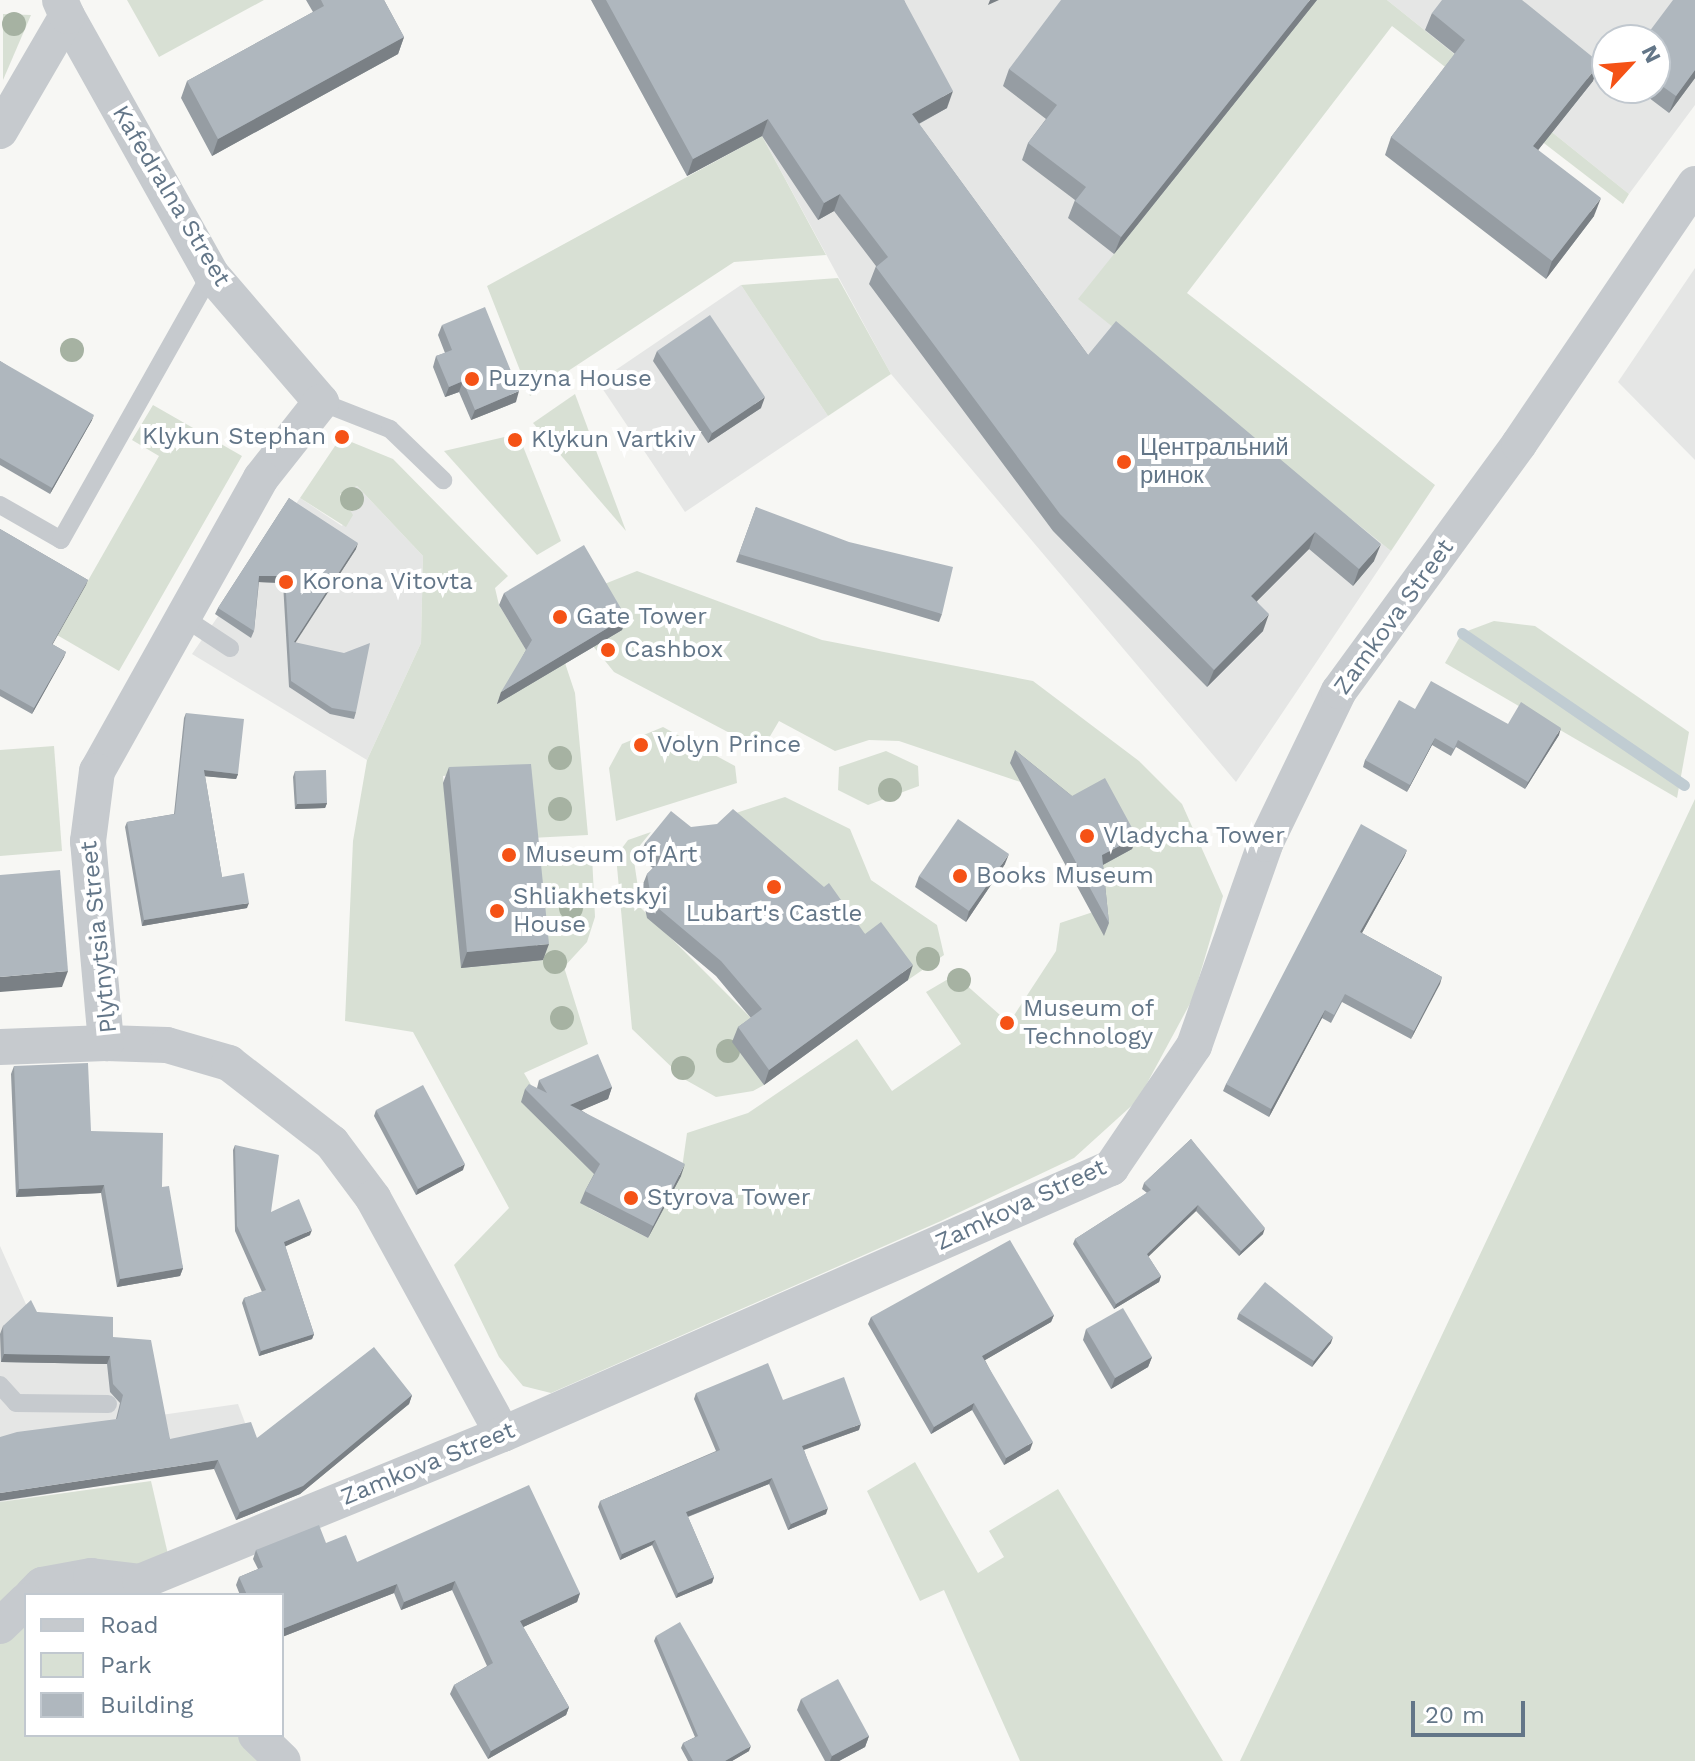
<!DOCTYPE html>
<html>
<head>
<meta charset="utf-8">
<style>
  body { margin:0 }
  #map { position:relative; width:1695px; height:1761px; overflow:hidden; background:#f7f7f4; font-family:"Work Sans",sans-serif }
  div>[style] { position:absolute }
  .built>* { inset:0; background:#e5e6e5 }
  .green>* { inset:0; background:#d8e0d4 }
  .stream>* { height:11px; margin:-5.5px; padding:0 5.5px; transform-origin:5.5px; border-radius:5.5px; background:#c0ccd2 }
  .service>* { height:18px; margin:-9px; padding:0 9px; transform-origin:9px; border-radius:9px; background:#c6cace }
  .minor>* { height:36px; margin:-18px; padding:0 18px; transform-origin:18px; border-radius:18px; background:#c6cace }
  .trees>* { width:24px; height:24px; margin:-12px; border-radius:50%; background:#a6b2a2 }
  .wall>* { inset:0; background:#969da3 }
  .shaded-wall>* { inset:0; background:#7a8085 }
  .building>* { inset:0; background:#afb7be }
  .dots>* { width:22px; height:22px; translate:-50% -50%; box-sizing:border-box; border:4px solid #fff; border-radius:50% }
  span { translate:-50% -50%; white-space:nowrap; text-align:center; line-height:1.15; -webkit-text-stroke:8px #fff; paint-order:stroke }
  .street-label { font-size:24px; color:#637688 }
  .poi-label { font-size:24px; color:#637688 }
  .left { translate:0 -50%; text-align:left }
  .right { translate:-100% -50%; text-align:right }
  .legend { position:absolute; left:24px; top:1593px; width:260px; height:144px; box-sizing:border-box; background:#fff; border:2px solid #c1c8cf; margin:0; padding:10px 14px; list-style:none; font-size:24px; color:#637688 }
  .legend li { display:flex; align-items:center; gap:16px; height:40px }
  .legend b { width:40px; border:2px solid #c1c8cf }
  .north { position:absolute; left:1591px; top:24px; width:80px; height:80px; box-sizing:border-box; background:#fff; border:2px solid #c1c8cf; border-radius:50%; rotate:64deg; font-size:22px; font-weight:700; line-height:32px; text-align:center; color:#637688 }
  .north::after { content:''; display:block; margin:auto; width:28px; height:36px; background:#f55216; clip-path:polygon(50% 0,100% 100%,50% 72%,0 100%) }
  .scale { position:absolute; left:1411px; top:1701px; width:114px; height:36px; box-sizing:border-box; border:4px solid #637688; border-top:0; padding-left:10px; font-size:24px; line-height:28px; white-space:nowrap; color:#637688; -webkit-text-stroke:6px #fff; paint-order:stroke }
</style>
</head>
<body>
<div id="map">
  <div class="built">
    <i style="clip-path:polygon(591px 0,1317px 0,1079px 299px,1391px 551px,1236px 782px,891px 374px,762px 136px,687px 176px)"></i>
    <i style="clip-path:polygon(evenodd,1387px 0,1695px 0,1695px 105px,1629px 194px,1387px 0,1607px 40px,1655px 40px,1655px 88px,1607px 88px,1607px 40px)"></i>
    <i style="clip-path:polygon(1695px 268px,1695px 460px,1618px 382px)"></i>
    <i style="clip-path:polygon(741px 285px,828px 416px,685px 512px,598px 382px)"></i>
    <i style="clip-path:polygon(357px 486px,423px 556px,421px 643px,367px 760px,192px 654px,300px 498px,342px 526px,350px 511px,341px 490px)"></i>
    <i style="clip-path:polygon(0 1246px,33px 1320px,111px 1346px,161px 1415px,238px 1404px,259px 1460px,0 1502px)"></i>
  </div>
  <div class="green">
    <i style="clip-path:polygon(127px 0,264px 0,159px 57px)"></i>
    <i style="clip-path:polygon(1317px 0,1387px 0,1629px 194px,1623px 204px,1392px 26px,1187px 293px,1435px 485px,1391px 551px,1078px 299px)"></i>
    <i style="clip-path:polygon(3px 14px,31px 15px,3px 80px)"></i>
    <i style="clip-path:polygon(762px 136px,826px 255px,734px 262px,530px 396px,487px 286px)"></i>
    <i style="clip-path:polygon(838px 278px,891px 374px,828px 416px,741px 285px)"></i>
    <i style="clip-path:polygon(575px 394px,626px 531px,533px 423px)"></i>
    <i style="clip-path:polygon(153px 405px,242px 456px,119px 671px,57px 635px,159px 456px,132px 440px)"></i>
    <i style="clip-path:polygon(518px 434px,561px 541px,537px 555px,444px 451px)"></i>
    <i style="clip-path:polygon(349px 441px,393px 459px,508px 576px,495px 588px,499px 605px,542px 676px,565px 663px,575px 693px,588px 835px,531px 838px,524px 767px,443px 776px,462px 968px,543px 960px,534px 861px,592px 855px,595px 917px,587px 942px,564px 967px,588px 1044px,524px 1073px,568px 1148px,603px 1182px,589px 1208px,648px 1238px,681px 1175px,687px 1133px,748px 1113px,857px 1039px,892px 1091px,961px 1044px,926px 992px,955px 975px,1009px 1023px,1056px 951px,1060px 923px,1102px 909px,1067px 809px,1044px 790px,899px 741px,869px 740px,835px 751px,779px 721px,762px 750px,614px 672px,593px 646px,597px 587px,637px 571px,822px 640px,1033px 681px,1139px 761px,1182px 804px,1223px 896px,1193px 998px,1138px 1100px,1074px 1158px,941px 1221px,551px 1393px,523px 1386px,499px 1357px,454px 1265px,509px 1208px,413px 1032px,345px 1021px,353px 841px,367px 760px,421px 643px,423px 556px,357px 486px,340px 494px,353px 515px,346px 527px,300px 498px,337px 443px)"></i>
    <i style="clip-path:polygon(1494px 621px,1535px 626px,1689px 732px,1677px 798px,1445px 663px,1462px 633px)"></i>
    <i style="clip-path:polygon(663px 727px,735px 766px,737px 783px,616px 821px,609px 768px,622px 744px)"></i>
    <i style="clip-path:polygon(54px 746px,62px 851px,0 856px,0 750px)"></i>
    <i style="clip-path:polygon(886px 751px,918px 766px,919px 786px,868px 805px,838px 790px,839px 767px)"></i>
    <i style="clip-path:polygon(785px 797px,850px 829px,871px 880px,937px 925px,944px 955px,908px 980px,876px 937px,860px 949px,736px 813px)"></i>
    <i style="clip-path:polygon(1695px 799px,1695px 1761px,1240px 1761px,1365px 1498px)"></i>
    <i style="clip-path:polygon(651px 832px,633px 854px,641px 908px,757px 1024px,764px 1085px,753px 1091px,716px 1097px,684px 1079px,632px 1029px,616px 856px,628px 840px)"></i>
    <i style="clip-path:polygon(915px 1462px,978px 1573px,1004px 1557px,989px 1531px,1058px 1489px,1223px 1761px,1020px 1761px,944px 1590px,920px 1601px,867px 1491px)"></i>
    <i style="clip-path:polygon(151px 1481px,170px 1563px,0 1616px,0 1502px)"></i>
    <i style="clip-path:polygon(26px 1612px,26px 1735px,240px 1735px,267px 1761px,0 1761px,0 1637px)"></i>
  </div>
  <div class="stream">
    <i style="left:1462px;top:633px;width:269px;rotate:34.4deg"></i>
  </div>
  <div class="service">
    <i style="left:321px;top:402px;width:74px;rotate:21.4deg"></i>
    <i style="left:390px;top:429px;width:74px;rotate:43.9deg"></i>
    <i style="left:0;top:505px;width:70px;rotate:29.8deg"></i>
    <i style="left:61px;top:540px;width:305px;rotate:-60.6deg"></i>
    <i style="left:180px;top:615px;width:60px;rotate:33.4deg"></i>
    <i style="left:0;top:1385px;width:24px;rotate:48deg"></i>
    <i style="left:16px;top:1403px;width:92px;rotate:0.6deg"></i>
  </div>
  <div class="minor">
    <i style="left:67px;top:16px;width:295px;rotate:60.8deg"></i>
    <i style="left:211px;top:274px;width:169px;rotate:49.3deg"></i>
    <i style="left:321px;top:402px;width:97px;rotate:128.3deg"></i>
    <i style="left:261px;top:478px;width:336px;rotate:119.2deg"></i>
    <i style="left:97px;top:771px;width:71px;rotate:97.3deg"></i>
    <i style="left:88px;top:841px;width:203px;rotate:84.9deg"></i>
    <i style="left:106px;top:1043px;width:61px;rotate:1.9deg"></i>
    <i style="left:167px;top:1045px;width:65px;rotate:16.2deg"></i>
    <i style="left:229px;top:1063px;width:130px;rotate:37.8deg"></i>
    <i style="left:332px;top:1143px;width:69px;rotate:53.3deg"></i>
    <i style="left:373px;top:1198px;width:269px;rotate:61.2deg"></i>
    <i style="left:0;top:131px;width:133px;rotate:-59.8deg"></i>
    <i style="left:67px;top:16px;width:17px;rotate:-114deg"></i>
    <i style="left:0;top:1047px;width:106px;rotate:-2.2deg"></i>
    <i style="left:32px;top:1595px;width:14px;rotate:-45deg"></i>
    <i style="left:42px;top:1585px;width:50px;rotate:-10.4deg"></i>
    <i style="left:91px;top:1576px;width:49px;rotate:7deg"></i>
    <i style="left:140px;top:1582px;width:392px;rotate:-22.2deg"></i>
    <i style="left:503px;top:1434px;width:664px;rotate:-23.63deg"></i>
    <i style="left:1111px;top:1168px;width:148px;rotate:-55.8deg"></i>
    <i style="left:1194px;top:1046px;width:214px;rotate:-70.6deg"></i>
    <i style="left:1265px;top:844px;width:170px;rotate:-64.2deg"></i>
    <i style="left:1339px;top:691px;width:306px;rotate:-53.9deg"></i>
    <i style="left:1519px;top:444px;width:314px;rotate:-55.9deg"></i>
    <i style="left:0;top:1626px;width:36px;rotate:-44deg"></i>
    <i style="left:256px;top:1735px;width:37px;rotate:44deg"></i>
  </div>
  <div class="trees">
    <i style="left:14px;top:24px"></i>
    <i style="left:72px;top:350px"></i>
    <i style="left:352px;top:499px"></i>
    <i style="left:560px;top:758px"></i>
    <i style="left:890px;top:790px"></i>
    <i style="left:560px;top:809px"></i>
    <i style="left:571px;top:908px"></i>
    <i style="left:928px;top:959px"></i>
    <i style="left:555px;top:962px"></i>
    <i style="left:959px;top:980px"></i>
    <i style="left:562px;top:1018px"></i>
    <i style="left:728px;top:1051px"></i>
    <i style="left:683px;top:1068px"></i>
  </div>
  <div class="wall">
    <i style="clip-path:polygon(306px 0,384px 0,404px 37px,398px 54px,212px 156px,181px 98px,187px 81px,313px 12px)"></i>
    <i style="clip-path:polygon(591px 0,904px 0,947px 108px,919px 124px,1088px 355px,1374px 561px,1353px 586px,1309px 549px,1257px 601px,1263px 631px,1207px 687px,1053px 531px,869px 284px,876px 266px,834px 211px,818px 220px,762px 136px,687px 176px)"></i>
    <i style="clip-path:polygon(1317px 0,1114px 254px,1068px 218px,1075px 200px,1022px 160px,1028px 143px,1046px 119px,1003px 86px,1009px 69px)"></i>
    <i style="clip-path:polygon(1695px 0,1695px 78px,1669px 113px,1636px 88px,1655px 88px,1655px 40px)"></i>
    <i style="clip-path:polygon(1432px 13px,1593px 81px,1538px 150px,1594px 216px,1546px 279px,1385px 155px,1391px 137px,1455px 54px,1425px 30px)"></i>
    <i style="clip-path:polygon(442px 325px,516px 402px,471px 420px,459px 392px,445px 397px,433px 367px,436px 356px,445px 353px,438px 335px)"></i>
    <i style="clip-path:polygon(657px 351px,761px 408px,708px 443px,653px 361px)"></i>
    <i style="clip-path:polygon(0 361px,92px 420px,50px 494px,0 465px)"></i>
    <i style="clip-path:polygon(289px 498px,356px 549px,295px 642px,356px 712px,354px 719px,330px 714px,289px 687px,283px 583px,259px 582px,254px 631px,251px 638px,215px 614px,218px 608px)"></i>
    <i style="clip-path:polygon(756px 507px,942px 614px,939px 622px,736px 562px)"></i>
    <i style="clip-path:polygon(0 529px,88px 580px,52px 644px,66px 652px,32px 714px,0 696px)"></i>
    <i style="clip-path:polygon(504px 593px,626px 617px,622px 630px,497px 704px,526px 650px,499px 605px)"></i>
    <i style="clip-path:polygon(1415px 709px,1508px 724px,1559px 735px,1525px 789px,1456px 747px,1451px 756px,1432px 745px,1407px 792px,1363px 767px,1365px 760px)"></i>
    <i style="clip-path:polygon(186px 713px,238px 774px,236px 779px,205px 776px,222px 877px,247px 908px,142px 926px,125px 827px,127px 822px,174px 814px,184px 718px)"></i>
    <i style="clip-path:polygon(1015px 750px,1072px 796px,1137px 837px,1132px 849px,1103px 865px,1109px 923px,1104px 936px,1010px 763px)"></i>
    <i style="clip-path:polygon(449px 767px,543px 960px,461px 968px,443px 783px)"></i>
    <i style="clip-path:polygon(295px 771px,327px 803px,325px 808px,295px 809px,293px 777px)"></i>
    <i style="clip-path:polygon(691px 827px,865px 934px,908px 980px,764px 1085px,732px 1042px,738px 1027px,751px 1018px,716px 976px,647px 918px,641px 889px,647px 874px,653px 868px,639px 858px,645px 843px)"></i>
    <i style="clip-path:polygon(1407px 850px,1404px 857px,1362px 933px,1442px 977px,1411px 1039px,1342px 1002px,1331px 1023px,1322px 1018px,1269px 1117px,1223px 1091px,1226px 1084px)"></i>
    <i style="clip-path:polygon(1005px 864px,966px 922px,915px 887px,919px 876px)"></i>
    <i style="clip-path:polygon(14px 1066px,91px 1131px,162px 1187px,183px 1268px,180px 1276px,117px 1287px,101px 1193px,16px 1197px,11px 1074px)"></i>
    <i style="clip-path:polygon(539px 1080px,612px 1087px,608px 1099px,581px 1110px,681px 1176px,648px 1238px,580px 1203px,585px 1191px,594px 1174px,521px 1102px,525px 1089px,537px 1088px)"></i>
    <i style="clip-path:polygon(376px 1110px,463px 1170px,416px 1195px,374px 1116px)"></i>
    <i style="clip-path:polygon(1191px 1139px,1263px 1234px,1239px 1256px,1196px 1211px,1148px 1256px,1161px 1276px,1159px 1282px,1114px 1309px,1073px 1244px,1075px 1239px,1147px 1193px,1142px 1189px,1144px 1183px)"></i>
    <i style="clip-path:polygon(235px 1145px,271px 1212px,310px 1235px,285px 1246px,314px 1334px,312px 1339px,259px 1356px,242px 1303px,244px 1298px,262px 1292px,235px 1231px,233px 1150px)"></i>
    <i style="clip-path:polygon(37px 1312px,113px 1337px,170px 1439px,257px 1438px,412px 1395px,409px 1404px,300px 1494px,236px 1520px,214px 1469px,116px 1419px,120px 1403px,110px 1392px,107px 1364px,1px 1362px,0 1334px,3px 1326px)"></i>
    <i style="clip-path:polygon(1239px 1313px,1331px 1343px,1312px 1367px,1237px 1319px)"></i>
    <i style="clip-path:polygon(1054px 1315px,1051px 1322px,985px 1360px,1030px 1450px,1004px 1465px,972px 1410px,931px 1434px,868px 1324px,871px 1317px)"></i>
    <i style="clip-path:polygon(1086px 1329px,1152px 1357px,1148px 1367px,1111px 1389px,1083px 1340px)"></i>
    <i style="clip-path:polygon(696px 1393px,783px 1400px,859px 1430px,804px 1450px,826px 1514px,788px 1530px,769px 1484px,688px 1517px,714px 1577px,712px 1583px,676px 1598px,652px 1545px,620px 1560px,598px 1507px,600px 1501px,716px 1451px,694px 1399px)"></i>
    <i style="clip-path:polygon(326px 1543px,357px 1562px,580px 1593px,577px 1602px,523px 1627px,569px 1707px,566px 1715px,488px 1759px,450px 1694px,454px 1685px,487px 1666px,452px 1590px,401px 1610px,394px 1593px,282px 1637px,282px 1595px,240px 1595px,236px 1585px,239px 1577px,258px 1569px,253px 1559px,256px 1550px)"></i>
    <i style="clip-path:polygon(656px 1636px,749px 1751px,732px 1761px,688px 1761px,681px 1748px,683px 1743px,695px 1737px,654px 1641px)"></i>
    <i style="clip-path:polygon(801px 1699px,869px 1736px,865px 1747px,839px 1761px,825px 1761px,797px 1710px)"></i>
  </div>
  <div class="shaded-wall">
    <i style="clip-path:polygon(990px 0,999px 0,988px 5px)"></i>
    <i style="clip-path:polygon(1310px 0,1317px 0,1114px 254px,1121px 237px)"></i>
    <i style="clip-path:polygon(404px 37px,398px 54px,212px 156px,218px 139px)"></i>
    <i style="clip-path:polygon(1600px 63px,1593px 81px,1527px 164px,1533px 146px)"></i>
    <i style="clip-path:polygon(1695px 70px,1695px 78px,1669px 113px,1676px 96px)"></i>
    <i style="clip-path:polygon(953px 91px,947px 108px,905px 131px,912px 114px)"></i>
    <i style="clip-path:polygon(768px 119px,762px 136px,687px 176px,693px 159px)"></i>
    <i style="clip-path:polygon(840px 194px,834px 211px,818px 220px,824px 203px)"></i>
    <i style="clip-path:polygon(1601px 198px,1594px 216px,1546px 279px,1552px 261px)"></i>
    <i style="clip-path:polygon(463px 381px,459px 392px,445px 397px,449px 387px)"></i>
    <i style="clip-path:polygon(519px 391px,516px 402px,471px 420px,475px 410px)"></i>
    <i style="clip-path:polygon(765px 397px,761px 408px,708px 443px,712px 433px)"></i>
    <i style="clip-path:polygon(94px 415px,92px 420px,50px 494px,52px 488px)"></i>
    <i style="clip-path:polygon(1315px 532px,1309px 549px,1245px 613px,1251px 596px)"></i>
    <i style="clip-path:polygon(358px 543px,356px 549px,292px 648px,294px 642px)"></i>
    <i style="clip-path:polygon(1381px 544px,1374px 561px,1353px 586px,1359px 569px)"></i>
    <i style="clip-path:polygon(259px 576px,285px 576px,283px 583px,257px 582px)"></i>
    <i style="clip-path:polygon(88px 580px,86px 585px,50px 649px,52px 644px)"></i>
    <i style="clip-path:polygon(1269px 614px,1263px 631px,1207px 687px,1214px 670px)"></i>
    <i style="clip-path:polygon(626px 617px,622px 630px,497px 704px,501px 692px)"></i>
    <i style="clip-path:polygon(66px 652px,64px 657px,32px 714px,34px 708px)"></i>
    <i style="clip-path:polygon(1561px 728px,1559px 735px,1525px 789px,1528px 782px)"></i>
    <i style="clip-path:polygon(1435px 738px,1432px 745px,1407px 792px,1410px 785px)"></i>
    <i style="clip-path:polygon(204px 770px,238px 774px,236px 779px,202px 776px)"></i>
    <i style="clip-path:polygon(327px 803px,325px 808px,295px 809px,297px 804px)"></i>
    <i style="clip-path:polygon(1137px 837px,1132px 849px,1097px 868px,1102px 855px)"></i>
    <i style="clip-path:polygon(1407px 850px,1404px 857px,1358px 940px,1360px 932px)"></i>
    <i style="clip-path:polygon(1009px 854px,1005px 864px,966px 922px,969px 911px)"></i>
    <i style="clip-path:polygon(249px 903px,247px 908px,142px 926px,144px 920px)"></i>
    <i style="clip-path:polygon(549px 944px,543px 960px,461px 968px,467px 952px)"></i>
    <i style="clip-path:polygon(913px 965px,908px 980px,764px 1085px,769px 1070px)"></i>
    <i style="clip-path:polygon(68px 971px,62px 987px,0 992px,0 977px)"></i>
    <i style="clip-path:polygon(1442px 977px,1440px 984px,1411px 1039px,1414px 1031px)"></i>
    <i style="clip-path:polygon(1325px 1010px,1322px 1018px,1269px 1117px,1271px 1109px)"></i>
    <i style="clip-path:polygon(612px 1087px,608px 1099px,566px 1117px,570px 1105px)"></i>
    <i style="clip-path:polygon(465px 1164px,463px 1170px,416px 1195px,418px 1189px)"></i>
    <i style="clip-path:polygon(685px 1164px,681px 1176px,648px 1238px,653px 1226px)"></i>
    <i style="clip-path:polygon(104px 1185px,101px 1193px,16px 1197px,19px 1189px)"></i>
    <i style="clip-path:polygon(1198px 1205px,1196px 1211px,1145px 1260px,1147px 1254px)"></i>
    <i style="clip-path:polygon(1265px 1228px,1263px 1234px,1239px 1256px,1241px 1251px)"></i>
    <i style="clip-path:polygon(312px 1230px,310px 1235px,282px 1248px,284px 1242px)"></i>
    <i style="clip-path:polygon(183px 1268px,180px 1276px,117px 1287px,120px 1279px)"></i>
    <i style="clip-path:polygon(1161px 1276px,1159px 1282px,1114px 1309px,1116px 1304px)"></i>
    <i style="clip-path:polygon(1054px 1315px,1051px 1322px,980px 1363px,982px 1356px)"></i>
    <i style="clip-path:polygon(314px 1334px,312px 1339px,259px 1356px,261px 1351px)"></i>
    <i style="clip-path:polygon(1333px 1337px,1331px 1343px,1312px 1367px,1314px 1361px)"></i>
    <i style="clip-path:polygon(4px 1354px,110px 1356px,107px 1364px,1px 1362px)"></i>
    <i style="clip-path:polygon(1152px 1357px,1148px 1367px,1111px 1389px,1115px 1378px)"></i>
    <i style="clip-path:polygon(412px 1395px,409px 1404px,300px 1494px,236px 1520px,240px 1512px)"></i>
    <i style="clip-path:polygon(974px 1403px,972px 1410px,931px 1434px,934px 1427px)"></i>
    <i style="clip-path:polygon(861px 1424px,859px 1430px,800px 1451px,802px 1446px)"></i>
    <i style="clip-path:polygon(1033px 1442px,1030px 1450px,1004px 1465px,1006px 1458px)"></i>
    <i style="clip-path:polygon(218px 1460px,214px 1469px,0 1501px,0 1493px)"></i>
    <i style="clip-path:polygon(772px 1478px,769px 1484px,684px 1518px,686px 1512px)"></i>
    <i style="clip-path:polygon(828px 1508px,826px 1514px,788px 1530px,791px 1524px)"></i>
    <i style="clip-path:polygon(655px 1540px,652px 1545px,620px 1560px,622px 1554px)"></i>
    <i style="clip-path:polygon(714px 1577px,712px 1583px,676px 1598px,678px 1593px)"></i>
    <i style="clip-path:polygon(455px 1581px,452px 1590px,401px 1610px,404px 1602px)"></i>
    <i style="clip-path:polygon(397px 1584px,394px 1593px,282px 1637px,282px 1629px)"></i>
    <i style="clip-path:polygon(580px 1593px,577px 1602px,517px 1630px,520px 1621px)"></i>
    <i style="clip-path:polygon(569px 1707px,566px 1715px,488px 1759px,491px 1751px)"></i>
    <i style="clip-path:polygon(869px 1736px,865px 1747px,839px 1761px,830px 1761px,832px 1756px)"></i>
    <i style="clip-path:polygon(751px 1746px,749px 1751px,732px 1761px,725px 1761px)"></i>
  </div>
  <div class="building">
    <i style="clip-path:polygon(321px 0,384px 0,404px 37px,218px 139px,187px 81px,324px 6px)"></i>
    <i style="clip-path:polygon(606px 0,904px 0,953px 91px,912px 114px,1088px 355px,1116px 321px,1381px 544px,1359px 569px,1315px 532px,1251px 596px,1269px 614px,1214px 670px,1060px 514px,876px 267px,888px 257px,840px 194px,824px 203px,768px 119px,693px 159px)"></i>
    <i style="clip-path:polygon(1061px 0,1310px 0,1121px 237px,1075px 201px,1086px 187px,1028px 143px,1057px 105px,1009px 69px)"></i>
    <i style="clip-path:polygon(1442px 0,1522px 0,1600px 63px,1533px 146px,1601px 198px,1552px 261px,1391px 137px,1465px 40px,1432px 13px)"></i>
    <i style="clip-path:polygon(1673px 0,1695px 0,1695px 70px,1676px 96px,1655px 81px,1655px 40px,1643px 40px)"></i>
    <i style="clip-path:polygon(485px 307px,519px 391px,475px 410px,463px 381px,449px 387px,436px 356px,452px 350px,442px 325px)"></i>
    <i style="clip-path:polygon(710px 315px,765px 397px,712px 433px,657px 351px)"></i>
    <i style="clip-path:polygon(0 361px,94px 415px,52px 488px,0 458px)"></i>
    <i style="clip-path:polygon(289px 498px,358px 543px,294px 642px,344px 653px,370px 643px,356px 712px,332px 708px,291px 681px,285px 576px,259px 576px,254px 631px,218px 608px)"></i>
    <i style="clip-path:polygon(756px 507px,849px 542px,953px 567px,942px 614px,739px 554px)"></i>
    <i style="clip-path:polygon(0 529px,88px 580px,52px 644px,66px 652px,34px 708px,0 689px)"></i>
    <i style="clip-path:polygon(584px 545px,626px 617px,501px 692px,532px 640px,504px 593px)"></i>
    <i style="clip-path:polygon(1431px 681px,1508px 724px,1521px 702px,1561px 728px,1528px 782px,1458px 740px,1454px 749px,1435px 738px,1410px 785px,1365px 760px,1399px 700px,1415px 709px)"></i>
    <i style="clip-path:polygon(186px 713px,244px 719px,238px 774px,204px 770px,222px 877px,244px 873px,249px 903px,144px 920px,127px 822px,175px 814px)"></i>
    <i style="clip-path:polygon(1015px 750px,1072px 796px,1105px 778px,1137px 837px,1102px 855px,1109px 923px)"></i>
    <i style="clip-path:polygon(531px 764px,549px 944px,467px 952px,449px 767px)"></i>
    <i style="clip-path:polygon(326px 770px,327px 803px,297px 804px,295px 771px)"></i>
    <i style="clip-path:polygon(733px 809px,824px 887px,829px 883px,865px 934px,881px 922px,913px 965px,769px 1070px,738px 1027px,762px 1009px,721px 961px,652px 903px,647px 874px,663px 858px,645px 843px,671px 811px,691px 827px,717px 824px)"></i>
    <i style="clip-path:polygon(958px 819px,1009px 854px,969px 911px,919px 876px)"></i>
    <i style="clip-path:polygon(1361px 824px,1407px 850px,1360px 932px,1442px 977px,1414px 1031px,1345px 994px,1334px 1015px,1325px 1010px,1271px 1109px,1226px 1084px)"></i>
    <i style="clip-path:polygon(60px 870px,68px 971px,0 977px,0 875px)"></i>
    <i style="clip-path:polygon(598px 1054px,612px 1087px,570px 1105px,685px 1164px,653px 1226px,585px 1191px,600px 1164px,525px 1089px,529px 1084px,547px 1093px,539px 1080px)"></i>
    <i style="clip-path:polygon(88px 1063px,91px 1131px,163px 1133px,162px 1187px,169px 1186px,183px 1268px,120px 1279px,104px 1185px,19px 1189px,14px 1066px)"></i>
    <i style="clip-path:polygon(423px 1085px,465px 1164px,418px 1189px,376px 1110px)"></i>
    <i style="clip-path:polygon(1191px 1139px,1265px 1228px,1241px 1251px,1198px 1205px,1147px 1254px,1161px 1276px,1116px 1304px,1075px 1239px,1151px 1190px,1144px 1183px)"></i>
    <i style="clip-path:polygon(235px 1145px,279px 1155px,271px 1212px,299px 1199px,312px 1230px,284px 1242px,314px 1334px,261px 1351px,244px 1298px,266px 1290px,237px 1226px)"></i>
    <i style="clip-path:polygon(1010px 1240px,1054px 1315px,982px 1356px,1033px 1442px,1006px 1458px,974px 1403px,934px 1427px,871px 1317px)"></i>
    <i style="clip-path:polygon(1265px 1282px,1333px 1337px,1314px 1361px,1239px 1313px)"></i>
    <i style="clip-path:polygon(31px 1300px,37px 1312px,113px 1317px,113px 1337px,151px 1340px,170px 1439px,251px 1422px,257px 1438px,374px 1347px,412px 1395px,303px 1486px,240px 1512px,218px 1460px,0 1493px,0 1437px,17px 1432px,117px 1419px,123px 1395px,113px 1384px,110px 1356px,4px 1354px,3px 1326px)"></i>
    <i style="clip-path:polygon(1123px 1308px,1152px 1357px,1115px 1378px,1086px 1329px)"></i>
    <i style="clip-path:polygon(768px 1363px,783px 1400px,844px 1377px,861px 1424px,802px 1446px,828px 1508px,791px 1524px,772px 1478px,686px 1512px,714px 1577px,678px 1593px,655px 1540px,622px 1554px,600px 1501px,720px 1450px,696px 1393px)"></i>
    <i style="clip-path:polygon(529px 1485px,580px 1593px,520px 1621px,569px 1707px,491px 1751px,454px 1685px,493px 1663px,455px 1581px,404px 1602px,397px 1584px,282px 1629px,282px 1595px,247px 1595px,239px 1577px,263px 1567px,256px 1550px,319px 1525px,326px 1543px,346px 1535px,357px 1562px)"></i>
    <i style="clip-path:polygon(680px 1622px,751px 1746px,725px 1761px,693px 1761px,683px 1743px,698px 1736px,656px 1636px)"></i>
    <i style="clip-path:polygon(838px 1679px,869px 1736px,832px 1756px,801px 1699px)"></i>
  </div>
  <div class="dots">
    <i style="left:472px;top:379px;background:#f55216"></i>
    <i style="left:342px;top:437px;background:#f55216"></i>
    <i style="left:515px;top:440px;background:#f55216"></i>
    <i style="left:1124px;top:462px;background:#f55216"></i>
    <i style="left:286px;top:582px;background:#f55216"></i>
    <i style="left:560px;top:617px;background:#f55216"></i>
    <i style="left:608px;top:650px;background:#f55216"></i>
    <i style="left:641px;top:745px;background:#f55216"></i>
    <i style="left:1087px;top:836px;background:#f55216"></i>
    <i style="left:509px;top:855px;background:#f55216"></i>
    <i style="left:960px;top:876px;background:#f55216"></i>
    <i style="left:774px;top:887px;background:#f55216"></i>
    <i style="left:497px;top:911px;background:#f55216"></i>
    <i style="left:1007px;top:1023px;background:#f55216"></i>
    <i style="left:631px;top:1198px;background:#f55216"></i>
  </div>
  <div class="street-label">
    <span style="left:171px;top:196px;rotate:59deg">Kafedralna Street</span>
    <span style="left:1394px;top:617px;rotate:-54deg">Zamkova Street</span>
    <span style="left:99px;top:937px;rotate:-96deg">Plytnytsia Street</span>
    <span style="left:1021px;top:1205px;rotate:-25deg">Zamkova Street</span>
    <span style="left:428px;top:1464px;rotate:-22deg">Zamkova Street</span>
  </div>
  <div class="poi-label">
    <span class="left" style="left:488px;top:379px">Puzyna House</span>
    <span class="right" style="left:326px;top:437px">Klykun Stephan</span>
    <span class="left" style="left:531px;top:440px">Klykun Vartkiv</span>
    <span class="left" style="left:1140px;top:462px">Центральний<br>ринок</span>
    <span class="left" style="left:302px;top:582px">Korona Vitovta</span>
    <span class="left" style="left:576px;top:617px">Gate Tower</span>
    <span class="left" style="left:624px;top:650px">Cashbox</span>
    <span class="left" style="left:657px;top:745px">Volyn Prince</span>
    <span class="left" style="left:1103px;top:836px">Vladycha Tower</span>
    <span class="left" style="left:525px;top:855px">Museum of Art</span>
    <span class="left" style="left:976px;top:876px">Books Museum</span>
    <span class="left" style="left:513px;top:911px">Shliakhetskyi<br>House</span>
    <span style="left:774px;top:914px">Lubart's Castle</span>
    <span class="left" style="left:1023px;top:1023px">Museum of<br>Technology</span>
    <span class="left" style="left:647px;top:1198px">Styrova Tower</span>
  </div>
  <ul class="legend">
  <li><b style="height:10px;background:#c6cace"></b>Road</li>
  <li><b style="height:22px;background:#d8e0d4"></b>Park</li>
  <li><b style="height:22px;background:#afb7be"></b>Building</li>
  </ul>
  <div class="north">N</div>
  <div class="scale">20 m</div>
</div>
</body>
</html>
